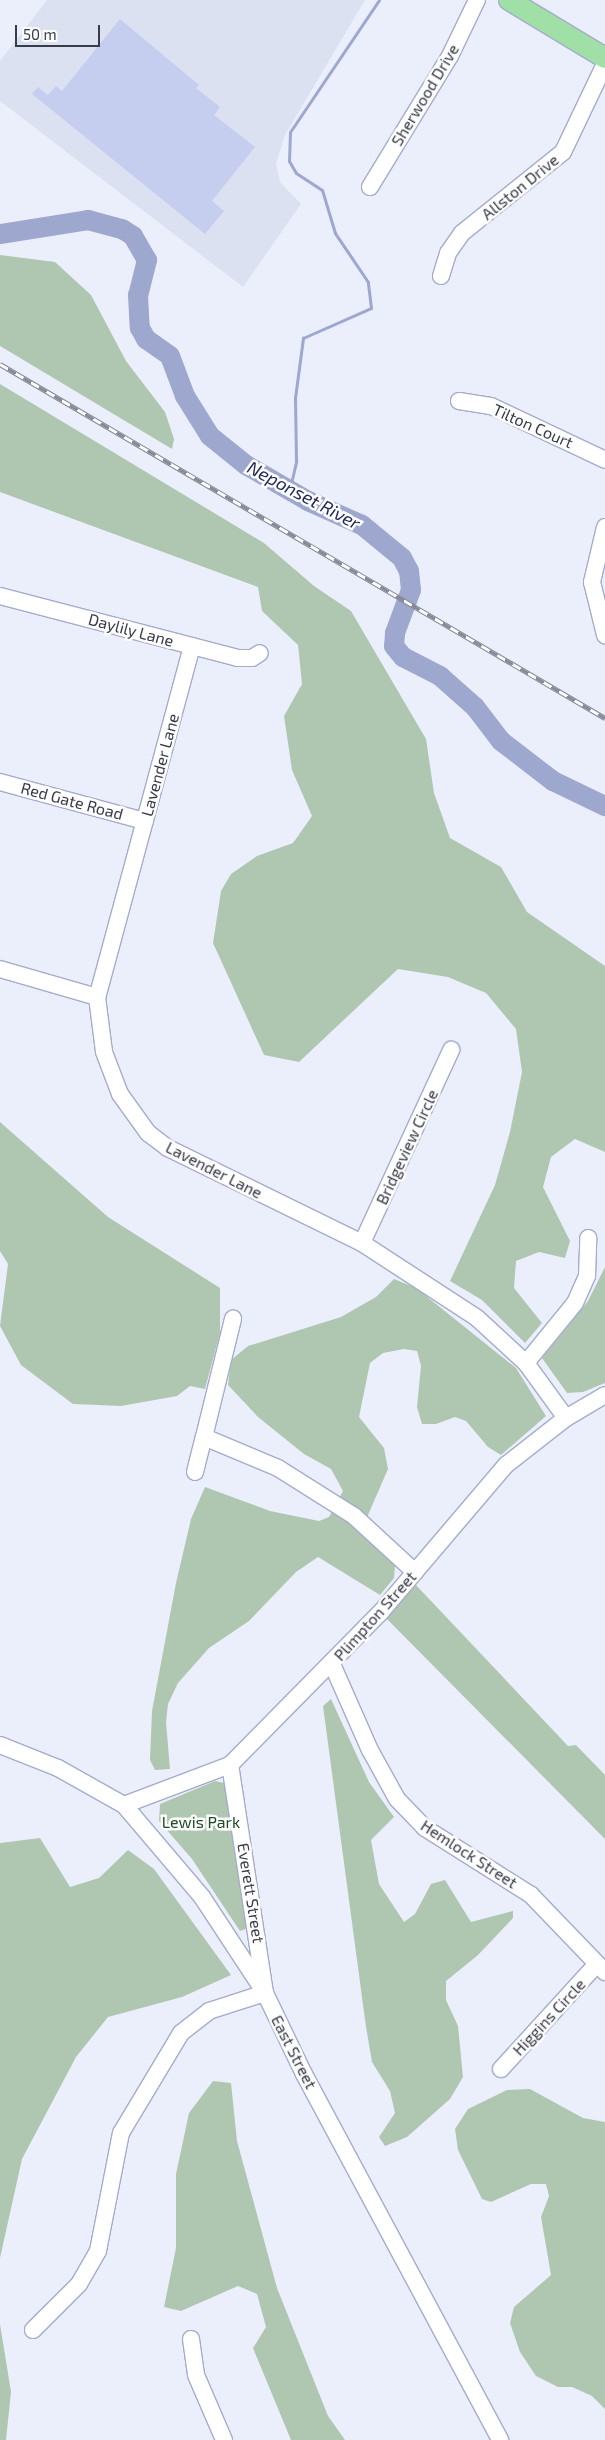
<!DOCTYPE html>
<html>
<head>
<meta charset="utf-8">
<style>
  body { margin:0 }
  #map { position:relative; width:605px; height:2440px; overflow:hidden; background:#ebeffc; font-family:"Exo 2",sans-serif }
  div>[style] { position:absolute }
  .built>* { inset:0; background:#dce1f1 }
  .green>* { inset:0; background:#afc7b0 }
  .stream>* { height:3px; margin:-1.5px; padding:0 1.5px; transform-origin:1.5px; border-radius:1.5px; background:#9ea7cd }
  .river>* { height:20px; margin:-10px; padding:0 10px; transform-origin:10px; border-radius:10px; background:#9ea7cd }
  .building>* { inset:0; background:#c6ceef }
  .roads { filter:drop-shadow(1px 0 #a4accc) drop-shadow(-1px 0 #a4accc) drop-shadow(0 1px #a4accc) drop-shadow(0 -1px #a4accc) }
  .minor>* { height:16px; margin:-8px; padding:0 8px; transform-origin:8px; border-radius:8px; background:#fff }
  .major>* { height:20px; margin:-10px; padding:0 10px; transform-origin:10px; border-radius:10px; background:#a0e0a7 }
  .rail>* { height:5px; margin-top:-2.5px; transform-origin:0; background:repeating-linear-gradient(90deg,#fdfdfd 0 9px,#868996 0 18px); box-sizing:border-box; border-block:1px solid #868996 }
  span { translate:-50% -50%; white-space:nowrap; text-align:center; line-height:1.15; -webkit-text-stroke:5px #fdfdfd; paint-order:stroke }
  .street-label { font-size:16px; color:#383b48 }
  .park-label { font-size:16px; color:#1c4c23 }
  .water-label { font-size:18px; color:#222959; font-style:italic }
  .scale { position:absolute; left:15px; top:25px; width:85px; height:22px; box-sizing:border-box; border:2px solid #383b48; border-top:0; padding-left:6px; font-size:15px; line-height:18px; white-space:nowrap; color:#383b48; -webkit-text-stroke:4px #fdfdfd; paint-order:stroke }
</style>
</head>
<body>
<div id="map">
  <div class="built">
    <i style="clip-path:polygon(47px 0,365px 0,285px 135px,276px 164px,280px 182px,301px 204px,243px 287px,0 101px,0 61px)"></i>
  </div>
  <div class="green">
    <i style="clip-path:polygon(0 255px,55px 262px,91px 295px,126px 361px,165px 412px,174px 439px,172px 449px,0 346px)"></i>
    <i style="clip-path:polygon(0 384px,264px 543px,314px 586px,351px 611px,426px 739px,434px 793px,450px 838px,501px 867px,527px 912px,605px 966px,605px 1152px,575px 1139px,551px 1157px,543px 1187px,570px 1241px,565px 1258px,539px 1252px,516px 1261px,514px 1288px,542px 1323px,525px 1343px,482px 1300px,450px 1281px,495px 1185px,510px 1132px,522px 1072px,516px 1029px,486px 993px,448px 977px,398px 969px,299px 1062px,264px 1055px,213px 943px,221px 891px,231px 874px,257px 856px,293px 843px,312px 816px,292px 770px,284px 716px,302px 684px,298px 645px,262px 611px,258px 587px,0 492px)"></i>
    <i style="clip-path:polygon(0 1122px,108px 1217px,220px 1288px,220px 1333px,205px 1389px,190px 1386px,177px 1396px,121px 1406px,73px 1404px,21px 1365px,0 1326px,8px 1264px,0 1251px)"></i>
    <i style="clip-path:polygon(605px 1267px,605px 1383px,583px 1392px,567px 1393px,542px 1358px,588px 1301px)"></i>
    <i style="clip-path:polygon(394px 1279px,416px 1288px,516px 1368px,546px 1416px,501px 1455px,488px 1447px,466px 1421px,455px 1417px,436px 1424px,422px 1424px,417px 1407px,421px 1366px,417px 1351px,404px 1349px,383px 1353px,370px 1363px,359px 1417px,384px 1448px,388px 1469px,368px 1515px,367px 1538px,395px 1566px,394px 1578px,380px 1595px,318px 1557px,296px 1572px,249px 1621px,209px 1648px,178px 1683px,168px 1704px,166px 1722px,170px 1769px,155px 1770px,150px 1760px,152px 1711px,176px 1583px,191px 1519px,205px 1487px,270px 1511px,319px 1521px,329px 1517px,343px 1491px,331px 1469px,304px 1454px,258px 1417px,228px 1385px,231px 1360px,248px 1346px,341px 1317px,376px 1297px)"></i>
    <i style="clip-path:polygon(415px 1584px,568px 1746px,576px 1745px,605px 1775px,605px 1839px,385px 1617px)"></i>
    <i style="clip-path:polygon(331px 1699px,369px 1782px,394px 1817px,371px 1840px,379px 1884px,404px 1922px,415px 1914px,431px 1884px,445px 1880px,471px 1922px,513px 1911px,513px 1918px,478px 1955px,446px 1981px,446px 2000px,458px 2026px,463px 2077px,450px 2099px,407px 2137px,385px 2146px,379px 2137px,395px 2113px,390px 2091px,372px 2062px,366px 2027px,323px 1706px)"></i>
    <i style="clip-path:polygon(215px 1781px,224px 1783px,228px 1790px,249px 1928px,240px 1931px,192px 1859px,159px 1821px,160px 1804px)"></i>
    <i style="clip-path:polygon(40px 1838px,70px 1887px,99px 1878px,128px 1850px,154px 1869px,231px 1975px,182px 1997px,108px 2017px,76px 2057px,22px 2159px,0 2258px,0 1843px)"></i>
    <i style="clip-path:polygon(213px 2081px,231px 2083px,237px 2141px,277px 2288px,328px 2416px,345px 2440px,291px 2440px,253px 2348px,266px 2327px,257px 2294px,238px 2286px,181px 2311px,164px 2307px,176px 2248px,176px 2174px,189px 2113px)"></i>
    <i style="clip-path:polygon(530px 2089px,583px 2118px,605px 2122px,605px 2409px,592px 2396px,572px 2387px,558px 2387px,536px 2376px,520px 2352px,510px 2323px,514px 2307px,551px 2275px,541px 2217px,549px 2196px,546px 2184px,531px 2184px,491px 2202px,482px 2199px,458px 2150px,455px 2129px,468px 2109px,507px 2090px)"></i>
    <i style="clip-path:polygon(0 2324px,11px 2392px,6px 2440px,0 2440px)"></i>
  </div>
  <div class="stream">
    <i style="left:290px;top:488px;width:28px;rotate:-77deg"></i>
    <i style="left:296px;top:461px;width:63px;rotate:-90.9deg"></i>
    <i style="left:295px;top:398px;width:61px;rotate:-82.4deg"></i>
    <i style="left:303px;top:338px;width:74px;rotate:-23.8deg"></i>
    <i style="left:371px;top:308px;width:26px;rotate:-97deg"></i>
    <i style="left:368px;top:282px;width:59px;rotate:-124deg"></i>
    <i style="left:335px;top:233px;width:45px;rotate:-106.8deg"></i>
    <i style="left:322px;top:190px;width:31px;rotate:-147deg"></i>
    <i style="left:296px;top:173px;width:14px;rotate:-120deg"></i>
    <i style="left:289px;top:161px;width:29px;rotate:-88deg"></i>
    <i style="left:290px;top:132px;width:159px;rotate:-56deg"></i>
  </div>
  <div class="river">
    <i style="left:0;top:234px;width:89px;rotate:-9deg"></i>
    <i style="left:88px;top:220px;width:35px;rotate:15deg"></i>
    <i style="left:122px;top:229px;width:13px;rotate:32deg"></i>
    <i style="left:133px;top:236px;width:28px;rotate:60deg"></i>
    <i style="left:147px;top:260px;width:36px;rotate:104deg"></i>
    <i style="left:138px;top:295px;width:33px;rotate:87deg"></i>
    <i style="left:140px;top:328px;width:13px;rotate:61deg"></i>
    <i style="left:146px;top:339px;width:29px;rotate:35deg"></i>
    <i style="left:170px;top:356px;width:43px;rotate:69.4deg"></i>
    <i style="left:185px;top:396px;width:47px;rotate:58deg"></i>
    <i style="left:210px;top:436px;width:46px;rotate:38.9deg"></i>
    <i style="left:246px;top:465px;width:72px;rotate:30.1deg"></i>
    <i style="left:308px;top:501px;width:59px;rotate:24deg"></i>
    <i style="left:362px;top:525px;width:52px;rotate:39.5deg"></i>
    <i style="left:402px;top:558px;width:15px;rotate:62deg"></i>
    <i style="left:409px;top:571px;width:19px;rotate:84deg"></i>
    <i style="left:411px;top:590px;width:46px;rotate:110.4deg"></i>
    <i style="left:395px;top:633px;width:13px;rotate:94deg"></i>
    <i style="left:394px;top:646px;width:14px;rotate:51deg"></i>
    <i style="left:403px;top:657px;width:42px;rotate:27.2deg"></i>
    <i style="left:440px;top:676px;width:47px;rotate:41.5deg"></i>
    <i style="left:475px;top:707px;width:43px;rotate:52.6deg"></i>
    <i style="left:501px;top:741px;width:66px;rotate:37.6deg"></i>
    <i style="left:553px;top:781px;width:58px;rotate:25.7deg"></i>
  </div>
  <div class="building">
    <i style="clip-path:polygon(120px 19px,199px 85px,196px 88px,220px 107px,214px 115px,255px 147px,212px 201px,224px 211px,205px 234px,32px 94px,38px 87px,48px 95px,56px 86px,62px 91px)"></i>
  </div>
  <div class="roads">
    <div class="minor">
      <i style="left:370px;top:187px;width:153px;rotate:-58.6deg"></i>
      <i style="left:450px;top:56px;width:62px;rotate:-64.3deg"></i>
      <i style="left:441px;top:276px;width:24px;rotate:-73deg"></i>
      <i style="left:448px;top:253px;width:24px;rotate:-55deg"></i>
      <i style="left:462px;top:233px;width:129px;rotate:-38.7deg"></i>
      <i style="left:563px;top:152px;width:98px;rotate:-64.5deg"></i>
      <i style="left:459px;top:401px;width:32px;rotate:9deg"></i>
      <i style="left:491px;top:406px;width:126px;rotate:25.3deg"></i>
      <i style="left:605px;top:527px;width:57px;rotate:103.3deg"></i>
      <i style="left:592px;top:582px;width:55px;rotate:76.2deg"></i>
      <i style="left:0;top:596px;width:246px;rotate:14.6deg"></i>
      <i style="left:238px;top:658px;width:14px"></i>
      <i style="left:252px;top:658px;width:9px;rotate:-32deg"></i>
      <i style="left:192px;top:646px;width:364px;rotate:105.1deg"></i>
      <i style="left:97px;top:997px;width:55px;rotate:82.7deg"></i>
      <i style="left:104px;top:1052px;width:45px;rotate:69.1deg"></i>
      <i style="left:120px;top:1094px;width:48px;rotate:54.3deg"></i>
      <i style="left:148px;top:1133px;width:25px;rotate:37deg"></i>
      <i style="left:168px;top:1148px;width:216px;rotate:26.1deg"></i>
      <i style="left:362px;top:1243px;width:137px;rotate:33.1deg"></i>
      <i style="left:477px;top:1318px;width:67px;rotate:42.6deg"></i>
      <i style="left:526px;top:1363px;width:68px;rotate:54deg"></i>
      <i style="left:0;top:782px;width:150px;rotate:15.1deg"></i>
      <i style="left:0;top:969px;width:101px;rotate:16.1deg"></i>
      <i style="left:362px;top:1243px;width:213px;rotate:-65.2deg"></i>
      <i style="left:526px;top:1363px;width:77px;rotate:-50.8deg"></i>
      <i style="left:575px;top:1303px;width:30px;rotate:-66deg"></i>
      <i style="left:587px;top:1276px;width:38px;rotate:-88deg"></i>
      <i style="left:204px;top:1437px;width:122px;rotate:-76.2deg"></i>
      <i style="left:195px;top:1472px;width:36px;rotate:-76deg"></i>
      <i style="left:204px;top:1437px;width:80px;rotate:22.7deg"></i>
      <i style="left:278px;top:1468px;width:90px;rotate:32.3deg"></i>
      <i style="left:354px;top:1516px;width:83px;rotate:42.6deg"></i>
      <i style="left:332px;top:1664px;width:94px;rotate:66.2deg"></i>
      <i style="left:370px;top:1750px;width:56px;rotate:61.1deg"></i>
      <i style="left:397px;top:1799px;width:40px;rotate:46deg"></i>
      <i style="left:425px;top:1828px;width:125px;rotate:32.3deg"></i>
      <i style="left:531px;top:1895px;width:107px;rotate:46.1deg"></i>
      <i style="left:0;top:1745px;width:62px;rotate:21.6deg"></i>
      <i style="left:58px;top:1768px;width:76px;rotate:29.3deg"></i>
      <i style="left:124px;top:1805px;width:121px;rotate:49.7deg"></i>
      <i style="left:202px;top:1897px;width:115px;rotate:56.7deg"></i>
      <i style="left:265px;top:1993px;width:90px;rotate:64.3deg"></i>
      <i style="left:304px;top:2074px;width:415px;rotate:61.8deg"></i>
      <i style="left:124px;top:1805px;width:113px;rotate:-20.7deg"></i>
      <i style="left:230px;top:1765px;width:214px;rotate:-45.4deg"></i>
      <i style="left:380px;top:1613px;width:194px;rotate:-49.6deg"></i>
      <i style="left:506px;top:1465px;width:76px;rotate:-38.1deg"></i>
      <i style="left:566px;top:1418px;width:45px;rotate:-30.5deg"></i>
      <i style="left:501px;top:2069px;width:142px;rotate:-47.6deg"></i>
      <i style="left:33px;top:2330px;width:65px;rotate:-45deg"></i>
      <i style="left:79px;top:2284px;width:38px;rotate:-60deg"></i>
      <i style="left:98px;top:2251px;width:120px;rotate:-79deg"></i>
      <i style="left:121px;top:2133px;width:117px;rotate:-59deg"></i>
      <i style="left:181px;top:2033px;width:36px;rotate:-38deg"></i>
      <i style="left:209px;top:2011px;width:59px;rotate:-17.8deg"></i>
      <i style="left:265px;top:1993px;width:231px;rotate:-98.7deg"></i>
      <i style="left:191px;top:2339px;width:36px;rotate:82deg"></i>
      <i style="left:196px;top:2375px;width:71px;rotate:66.7deg"></i>
    </div>
    <div class="major">
      <i style="left:509px;top:0;width:112px;rotate:31.1deg"></i>
    </div>
  </div>
  <div class="rail">
    <i style="left:0;top:364px;width:701px;rotate:30.33deg"></i>
  </div>
  <div class="street-label">
    <span style="left:425px;top:95px;rotate:-59deg">Sherwood Drive</span>
    <span style="left:520px;top:187px;rotate:-39deg">Allston Drive</span>
    <span style="left:533px;top:426px;rotate:24deg">Tilton Court</span>
    <span style="left:131px;top:630px;rotate:15deg">Daylily Lane</span>
    <span style="left:160px;top:765px;rotate:-75deg">Lavender Lane</span>
    <span style="left:72px;top:801px;rotate:15deg">Red Gate Road</span>
    <span style="left:407px;top:1147px;rotate:-65deg">Bridgeview Circle</span>
    <span style="left:214px;top:1170px;rotate:27deg">Lavender Lane</span>
    <span style="left:375px;top:1616px;rotate:-48deg">Plimpton Street</span>
    <span style="left:469px;top:1854px;rotate:33deg">Hemlock Street</span>
    <span style="left:251px;top:1893px;rotate:81deg">Everett Street</span>
    <span style="left:549px;top:2017px;rotate:-47deg">Higgins Circle</span>
    <span style="left:294px;top:2052px;rotate:63deg">East Street</span>
  </div>
  <div class="park-label">
    <span style="left:201px;top:1822px">Lewis Park</span>
  </div>
  <div class="water-label">
    <span style="left:304px;top:495px;rotate:28deg">Neponset River</span>
  </div>
  <div class="scale">50 m</div>
</div>
</body>
</html>
